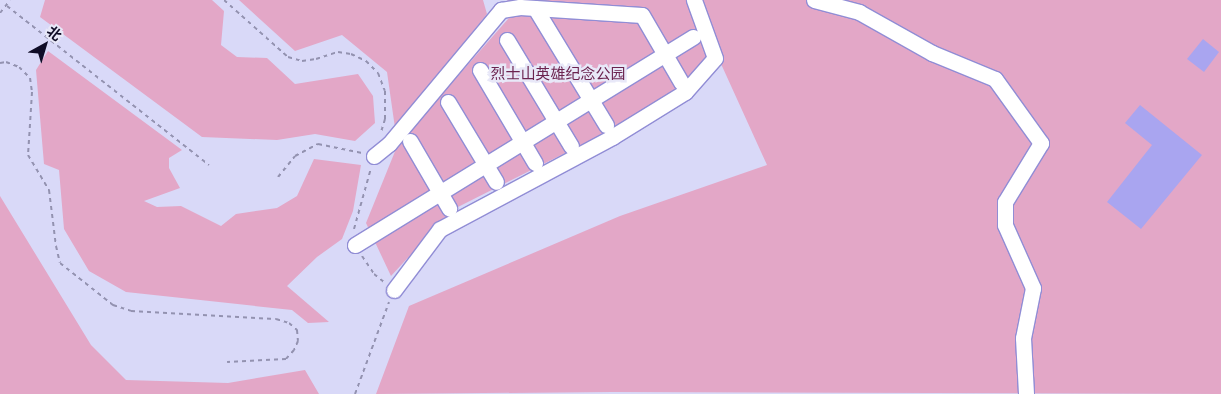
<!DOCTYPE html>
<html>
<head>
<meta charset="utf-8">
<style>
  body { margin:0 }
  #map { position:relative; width:1221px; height:394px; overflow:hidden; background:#d9d9f8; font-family:"Open Sans","Noto Sans SC",sans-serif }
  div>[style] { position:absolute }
  .green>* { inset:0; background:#e3a7c7 }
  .building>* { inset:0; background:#a9a5f0 }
  .path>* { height:2px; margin-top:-1px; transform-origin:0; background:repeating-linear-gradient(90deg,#9392b0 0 4px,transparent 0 8px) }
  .roads { filter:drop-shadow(1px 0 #918dd5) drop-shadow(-1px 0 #918dd5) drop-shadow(0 1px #918dd5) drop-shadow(0 -1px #918dd5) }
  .minor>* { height:15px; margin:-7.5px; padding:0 7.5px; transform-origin:7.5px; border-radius:7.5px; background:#fff }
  span { translate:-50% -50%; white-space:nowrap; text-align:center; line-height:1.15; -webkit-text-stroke:5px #e8e8f8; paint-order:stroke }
  .park-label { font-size:15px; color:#6b234f }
  .north { position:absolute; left:20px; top:20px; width:50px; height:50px; -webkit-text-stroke:4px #e8e8f8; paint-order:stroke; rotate:39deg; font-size:14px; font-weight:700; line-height:20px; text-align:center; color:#100d27 }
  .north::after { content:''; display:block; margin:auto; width:18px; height:22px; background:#100d27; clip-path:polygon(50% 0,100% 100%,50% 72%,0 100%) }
</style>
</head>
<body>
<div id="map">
  <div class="green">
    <i style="clip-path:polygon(45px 0,212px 0,224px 11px,221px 45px,237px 57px,267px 58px,295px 84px,358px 74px,373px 96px,375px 123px,355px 141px,315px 134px,277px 140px,202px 137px,40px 17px)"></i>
    <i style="clip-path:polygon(239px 0,483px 0,487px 14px,395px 128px,387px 72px,342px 35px,295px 51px)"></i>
    <i style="clip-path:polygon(507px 0,686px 0,710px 55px,689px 82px,611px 130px,452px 210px,391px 276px,366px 223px,398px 144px,515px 11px)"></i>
    <i style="clip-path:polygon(692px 0,1221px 0,1221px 394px,612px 392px,376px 394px,409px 306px,620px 216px,767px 165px)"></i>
    <i style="clip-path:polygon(48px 51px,182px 150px,169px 158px,169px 168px,180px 188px,144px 201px,157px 207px,181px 206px,221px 226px,236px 214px,277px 208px,297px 196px,314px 159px,361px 165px,353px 211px,342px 239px,317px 257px,287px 286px,329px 322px,308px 323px,292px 310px,126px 292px,89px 271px,64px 229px,59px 170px,44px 164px,36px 70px)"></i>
    <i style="clip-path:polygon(0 196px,91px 345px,126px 380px,228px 383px,305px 370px,319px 394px,0 394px)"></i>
  </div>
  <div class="building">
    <i style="clip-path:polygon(1203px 39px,1219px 52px,1204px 72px,1187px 59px)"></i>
    <i style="clip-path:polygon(1140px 105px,1202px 155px,1141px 229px,1107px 202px,1152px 145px,1125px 123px)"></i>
  </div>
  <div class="path">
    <i style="left:224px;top:0;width:86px;rotate:41.7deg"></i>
    <i style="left:288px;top:57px;width:15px;rotate:16deg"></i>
    <i style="left:302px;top:61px;width:14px;rotate:-8deg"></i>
    <i style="left:316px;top:59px;width:23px;rotate:-18deg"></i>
    <i style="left:338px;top:52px;width:13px;rotate:9deg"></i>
    <i style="left:351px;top:54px;width:17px;rotate:25deg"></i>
    <i style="left:366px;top:61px;width:17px;rotate:45deg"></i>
    <i style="left:378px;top:73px;width:19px;rotate:69deg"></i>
    <i style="left:385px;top:91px;width:28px;rotate:90deg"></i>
    <i style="left:385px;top:119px;width:14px;rotate:107deg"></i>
    <i style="left:7px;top:6px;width:257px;rotate:38.2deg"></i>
    <i style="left:0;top:13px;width:16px;rotate:-52deg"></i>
    <i style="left:0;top:63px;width:6px;rotate:-9deg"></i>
    <i style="left:6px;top:62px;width:14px;rotate:21deg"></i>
    <i style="left:19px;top:67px;width:16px;rotate:45deg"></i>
    <i style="left:30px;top:78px;width:14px;rotate:82deg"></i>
    <i style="left:32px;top:92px;width:63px;rotate:93.6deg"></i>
    <i style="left:28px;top:155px;width:41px;rotate:59deg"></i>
    <i style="left:49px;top:190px;width:56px;rotate:82.9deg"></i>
    <i style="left:56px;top:246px;width:17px;rotate:77deg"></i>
    <i style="left:60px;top:263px;width:68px;rotate:38.4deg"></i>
    <i style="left:113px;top:305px;width:19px;rotate:18deg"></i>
    <i style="left:131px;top:311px;width:145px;rotate:3.2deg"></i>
    <i style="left:276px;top:319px;width:14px;rotate:17deg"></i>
    <i style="left:289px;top:323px;width:11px;rotate:41deg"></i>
    <i style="left:297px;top:330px;width:11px;rotate:85deg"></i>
    <i style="left:298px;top:341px;width:10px;rotate:114deg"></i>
    <i style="left:294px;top:350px;width:12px;rotate:132deg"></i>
    <i style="left:286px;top:359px;width:59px;rotate:177.1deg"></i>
    <i style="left:278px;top:177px;width:27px;rotate:-51deg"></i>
    <i style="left:295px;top:156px;width:26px;rotate:-28deg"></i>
    <i style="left:318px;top:144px;width:45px;rotate:11.6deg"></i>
    <i style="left:354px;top:229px;width:63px;rotate:-74.4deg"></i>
    <i style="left:362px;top:256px;width:22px;rotate:56deg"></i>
    <i style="left:374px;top:274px;width:14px;rotate:39deg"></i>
    <i style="left:355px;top:394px;width:98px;rotate:-69.7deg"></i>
  </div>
  <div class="roads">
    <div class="minor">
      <i style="left:814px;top:0;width:47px;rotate:14.9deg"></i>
      <i style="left:859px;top:12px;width:84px;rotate:29.3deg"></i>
      <i style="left:932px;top:53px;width:68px;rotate:22.4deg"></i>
      <i style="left:995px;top:79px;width:79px;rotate:54.3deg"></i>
      <i style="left:1041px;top:143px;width:69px;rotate:121.4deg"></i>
      <i style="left:1005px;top:202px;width:23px;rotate:90deg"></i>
      <i style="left:1005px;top:225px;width:69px;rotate:66deg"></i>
      <i style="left:1033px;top:288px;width:51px;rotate:101.3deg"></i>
      <i style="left:1023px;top:338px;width:56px;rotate:86.9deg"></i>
      <i style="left:535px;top:8px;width:137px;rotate:58.7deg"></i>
      <i style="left:507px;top:40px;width:124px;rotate:58.9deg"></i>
      <i style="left:480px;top:70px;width:108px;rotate:59.4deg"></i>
      <i style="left:448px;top:102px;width:93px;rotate:59deg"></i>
      <i style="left:410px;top:141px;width:78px;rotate:59.8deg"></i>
      <i style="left:374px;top:156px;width:19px;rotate:-39deg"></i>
      <i style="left:389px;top:144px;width:175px;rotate:-50.1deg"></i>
      <i style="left:501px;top:10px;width:19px;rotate:-9deg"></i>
      <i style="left:520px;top:7px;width:122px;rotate:3.8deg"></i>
      <i style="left:642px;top:15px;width:78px;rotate:59.8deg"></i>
      <i style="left:355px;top:245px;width:397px;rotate:-31.6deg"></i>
      <i style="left:394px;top:290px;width:76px;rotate:-53deg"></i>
      <i style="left:440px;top:229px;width:195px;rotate:-28.1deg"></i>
      <i style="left:612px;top:137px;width:86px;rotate:-31.7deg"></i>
      <i style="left:685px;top:92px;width:45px;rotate:-48.6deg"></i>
      <i style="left:715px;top:58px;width:62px;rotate:-109.9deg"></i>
    </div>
  </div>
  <div class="park-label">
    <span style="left:558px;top:74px">烈士山英雄纪念公园</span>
  </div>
  <div class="north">北</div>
</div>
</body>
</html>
